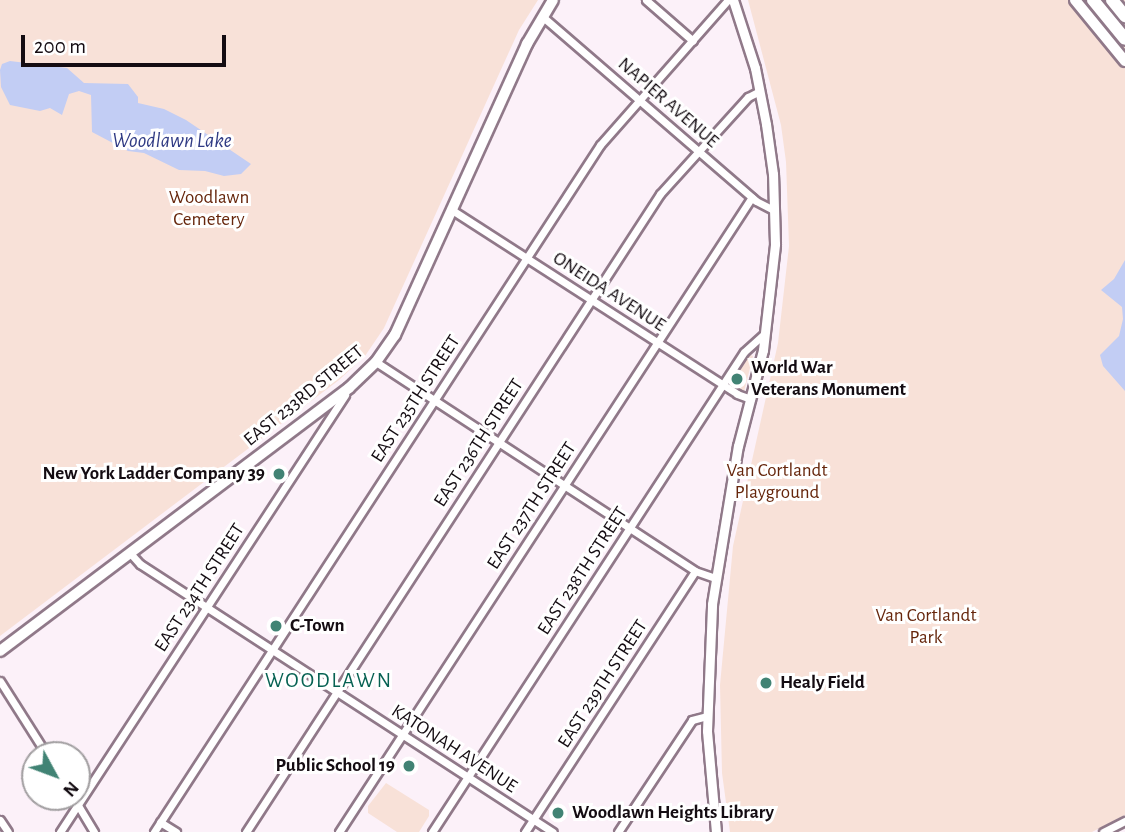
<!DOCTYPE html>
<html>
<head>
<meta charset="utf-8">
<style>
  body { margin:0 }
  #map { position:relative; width:1125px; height:832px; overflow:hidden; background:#fcf1f9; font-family:"Alegreya Sans",sans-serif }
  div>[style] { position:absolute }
  .green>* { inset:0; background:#f8e1d8 }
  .water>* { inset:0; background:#c2cdf4 }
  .roads { filter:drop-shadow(2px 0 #907989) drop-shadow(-2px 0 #907989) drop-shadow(0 2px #907989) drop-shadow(0 -2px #907989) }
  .minor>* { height:7px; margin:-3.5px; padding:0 3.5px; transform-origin:3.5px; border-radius:3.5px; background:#fff }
  .tertiary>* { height:9px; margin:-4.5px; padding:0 4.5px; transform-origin:4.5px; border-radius:4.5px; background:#fff }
  .secondary>* { height:10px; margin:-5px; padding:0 5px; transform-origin:5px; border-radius:5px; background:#fff }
  .primary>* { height:10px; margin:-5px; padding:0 5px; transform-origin:5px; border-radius:5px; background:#fff }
  .motorway>* { height:12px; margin:-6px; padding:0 6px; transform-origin:6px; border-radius:6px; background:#fff }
  .dots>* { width:19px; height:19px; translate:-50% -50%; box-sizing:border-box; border:4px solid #fff; border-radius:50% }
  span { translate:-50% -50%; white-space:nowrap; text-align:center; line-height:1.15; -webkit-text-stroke:6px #fff; paint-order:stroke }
  .street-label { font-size:19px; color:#140c12 }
  .park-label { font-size:19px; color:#66260c }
  .poi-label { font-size:19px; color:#140c12; font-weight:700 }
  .left { translate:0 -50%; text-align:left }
  .right { translate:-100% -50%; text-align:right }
  .water-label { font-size:21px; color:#303b84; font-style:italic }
  .neighbourhood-label { font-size:21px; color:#076253; letter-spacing:2px }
  .north { position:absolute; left:21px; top:741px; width:70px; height:70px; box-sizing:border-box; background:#fff; border:2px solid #a19ea0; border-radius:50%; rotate:131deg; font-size:19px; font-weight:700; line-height:28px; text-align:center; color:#140c12 }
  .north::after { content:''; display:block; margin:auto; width:24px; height:32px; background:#418374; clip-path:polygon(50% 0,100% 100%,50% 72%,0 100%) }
  .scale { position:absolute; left:21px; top:35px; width:205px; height:32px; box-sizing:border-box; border:4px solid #140c12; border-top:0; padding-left:9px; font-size:21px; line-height:24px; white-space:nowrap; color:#140c12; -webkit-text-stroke:5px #fff; paint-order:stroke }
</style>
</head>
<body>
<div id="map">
  <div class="green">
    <i style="clip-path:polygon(0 0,538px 0,519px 30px,384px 328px,365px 356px,339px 380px,0 636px)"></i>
    <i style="clip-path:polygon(748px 0,1125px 0,1125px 815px,1092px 832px,730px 832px,722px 773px,720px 685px,733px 546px,778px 343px,789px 246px,786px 162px,781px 125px)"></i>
    <i style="clip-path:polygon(746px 353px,753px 356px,744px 392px,726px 383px)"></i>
    <i style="clip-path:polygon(386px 783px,429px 810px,429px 816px,419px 832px,397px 832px,368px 813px,368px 806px)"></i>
  </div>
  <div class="water">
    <i style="clip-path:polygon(10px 61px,67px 68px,84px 83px,128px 84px,138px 97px,138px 103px,164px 109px,186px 120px,251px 164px,241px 174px,224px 176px,205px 171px,179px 170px,144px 153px,128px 151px,92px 132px,91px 95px,79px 91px,69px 94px,62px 115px,50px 108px,40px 111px,10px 105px,1px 87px,0 70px,2px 64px)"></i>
    <i style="clip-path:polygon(1125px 260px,1125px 391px,1103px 366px,1100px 355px,1119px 336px,1123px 319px,1122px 307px,1101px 290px,1114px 279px)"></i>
  </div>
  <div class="roads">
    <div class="minor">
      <i style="left:646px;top:0;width:62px;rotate:41.1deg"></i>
      <i style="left:543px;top:17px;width:281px;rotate:40.8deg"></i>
      <i style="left:756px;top:201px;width:20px;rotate:27deg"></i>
      <i style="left:452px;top:210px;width:339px;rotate:32.8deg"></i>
      <i style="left:737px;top:394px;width:15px;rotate:20deg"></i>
      <i style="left:376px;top:362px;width:381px;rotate:33.2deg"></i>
      <i style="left:695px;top:571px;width:21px;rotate:19deg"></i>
      <i style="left:130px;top:553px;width:15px;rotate:48deg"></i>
      <i style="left:140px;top:564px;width:492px;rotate:33deg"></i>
      <i style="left:0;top:681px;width:88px;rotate:57.6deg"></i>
      <i style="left:73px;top:797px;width:41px;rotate:59deg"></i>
      <i style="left:0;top:820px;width:14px;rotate:56deg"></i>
      <i style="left:160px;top:822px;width:19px;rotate:32deg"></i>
      <i style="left:60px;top:832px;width:522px;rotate:-56.89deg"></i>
      <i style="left:154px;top:832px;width:819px;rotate:-57.01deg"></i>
      <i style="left:600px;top:145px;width:193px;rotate:-48.6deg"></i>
      <i style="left:246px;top:832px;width:761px;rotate:-57.02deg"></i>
      <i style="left:660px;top:194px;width:131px;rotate:-47.8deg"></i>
      <i style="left:748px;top:97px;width:13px;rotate:-27deg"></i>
      <i style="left:339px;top:832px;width:757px;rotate:-56.96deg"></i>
      <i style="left:432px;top:832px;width:572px;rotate:-56.98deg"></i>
      <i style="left:744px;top:352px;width:28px;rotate:-42deg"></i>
      <i style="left:525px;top:832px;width:311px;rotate:-56.9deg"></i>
      <i style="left:618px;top:832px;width:134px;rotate:-56.5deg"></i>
      <i style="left:692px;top:720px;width:16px;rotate:-15deg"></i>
      <i style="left:1103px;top:832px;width:25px;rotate:-27deg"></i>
    </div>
    <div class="tertiary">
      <i style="left:716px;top:832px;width:101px;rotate:-95.1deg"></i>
      <i style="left:707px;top:731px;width:127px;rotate:-87.7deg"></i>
      <i style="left:712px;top:604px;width:160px;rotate:-80.7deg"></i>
      <i style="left:738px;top:446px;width:99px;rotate:-75.4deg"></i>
      <i style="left:763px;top:350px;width:107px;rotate:-83.5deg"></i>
      <i style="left:775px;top:244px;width:70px;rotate:-91.6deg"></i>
      <i style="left:773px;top:174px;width:50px;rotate:-98deg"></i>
      <i style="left:766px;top:124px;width:57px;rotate:-101.1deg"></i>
      <i style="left:755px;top:68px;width:71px;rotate:-107.9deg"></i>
    </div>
    <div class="secondary">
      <i style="left:1075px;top:0;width:79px;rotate:50.7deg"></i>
    </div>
    <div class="primary">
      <i style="left:0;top:651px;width:437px;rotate:-37deg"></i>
      <i style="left:349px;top:388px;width:37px;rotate:-44deg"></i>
      <i style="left:376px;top:362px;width:33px;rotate:-55deg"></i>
      <i style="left:395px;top:335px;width:320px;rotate:-65.6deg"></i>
      <i style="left:527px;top:44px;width:51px;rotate:-59.4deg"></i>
    </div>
    <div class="motorway">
      <i style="left:1093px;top:0;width:50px;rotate:50.6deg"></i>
      <i style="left:1112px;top:0;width:21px;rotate:51deg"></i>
    </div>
  </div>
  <div class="dots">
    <i style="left:737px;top:379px;background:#418374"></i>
    <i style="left:279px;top:474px;background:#418374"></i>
    <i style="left:276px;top:626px;background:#418374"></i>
    <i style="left:766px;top:683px;background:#418374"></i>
    <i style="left:409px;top:766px;background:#418374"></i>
    <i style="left:558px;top:813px;background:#418374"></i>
  </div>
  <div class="street-label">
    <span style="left:668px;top:103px;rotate:41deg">NAPIER AVENUE</span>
    <span style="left:609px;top:292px;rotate:33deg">ONEIDA AVENUE</span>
    <span style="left:304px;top:396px;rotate:-39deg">EAST 233RD STREET</span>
    <span style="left:416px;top:399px;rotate:-57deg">EAST 235TH STREET</span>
    <span style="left:479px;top:443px;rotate:-57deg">EAST 236TH STREET</span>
    <span style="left:532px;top:506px;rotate:-57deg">EAST 237TH STREET</span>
    <span style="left:583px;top:571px;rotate:-57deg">EAST 238TH STREET</span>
    <span style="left:200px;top:588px;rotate:-57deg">EAST 234TH STREET</span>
    <span style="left:603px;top:684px;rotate:-57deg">EAST 239TH STREET</span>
    <span style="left:454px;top:749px;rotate:33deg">KATONAH AVENUE</span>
  </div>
  <div class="park-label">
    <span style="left:209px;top:209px">Woodlawn<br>Cemetery</span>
    <span style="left:777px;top:482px">Van Cortlandt<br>Playground</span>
    <span style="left:926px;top:627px">Van Cortlandt<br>Park</span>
  </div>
  <div class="poi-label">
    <span class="left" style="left:751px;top:379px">World War<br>Veterans Monument</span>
    <span class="right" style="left:265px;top:474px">New York Ladder Company 39</span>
    <span class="left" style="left:290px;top:626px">C-Town</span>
    <span class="left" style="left:780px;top:683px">Healy Field</span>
    <span class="right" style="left:395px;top:766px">Public School 19</span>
    <span class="left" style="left:572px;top:813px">Woodlawn Heights Library</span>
  </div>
  <div class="water-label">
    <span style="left:172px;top:141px">Woodlawn Lake</span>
  </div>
  <div class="neighbourhood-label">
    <span style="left:329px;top:681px">WOODLAWN</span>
  </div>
  <div class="north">N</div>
  <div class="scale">200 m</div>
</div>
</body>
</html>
